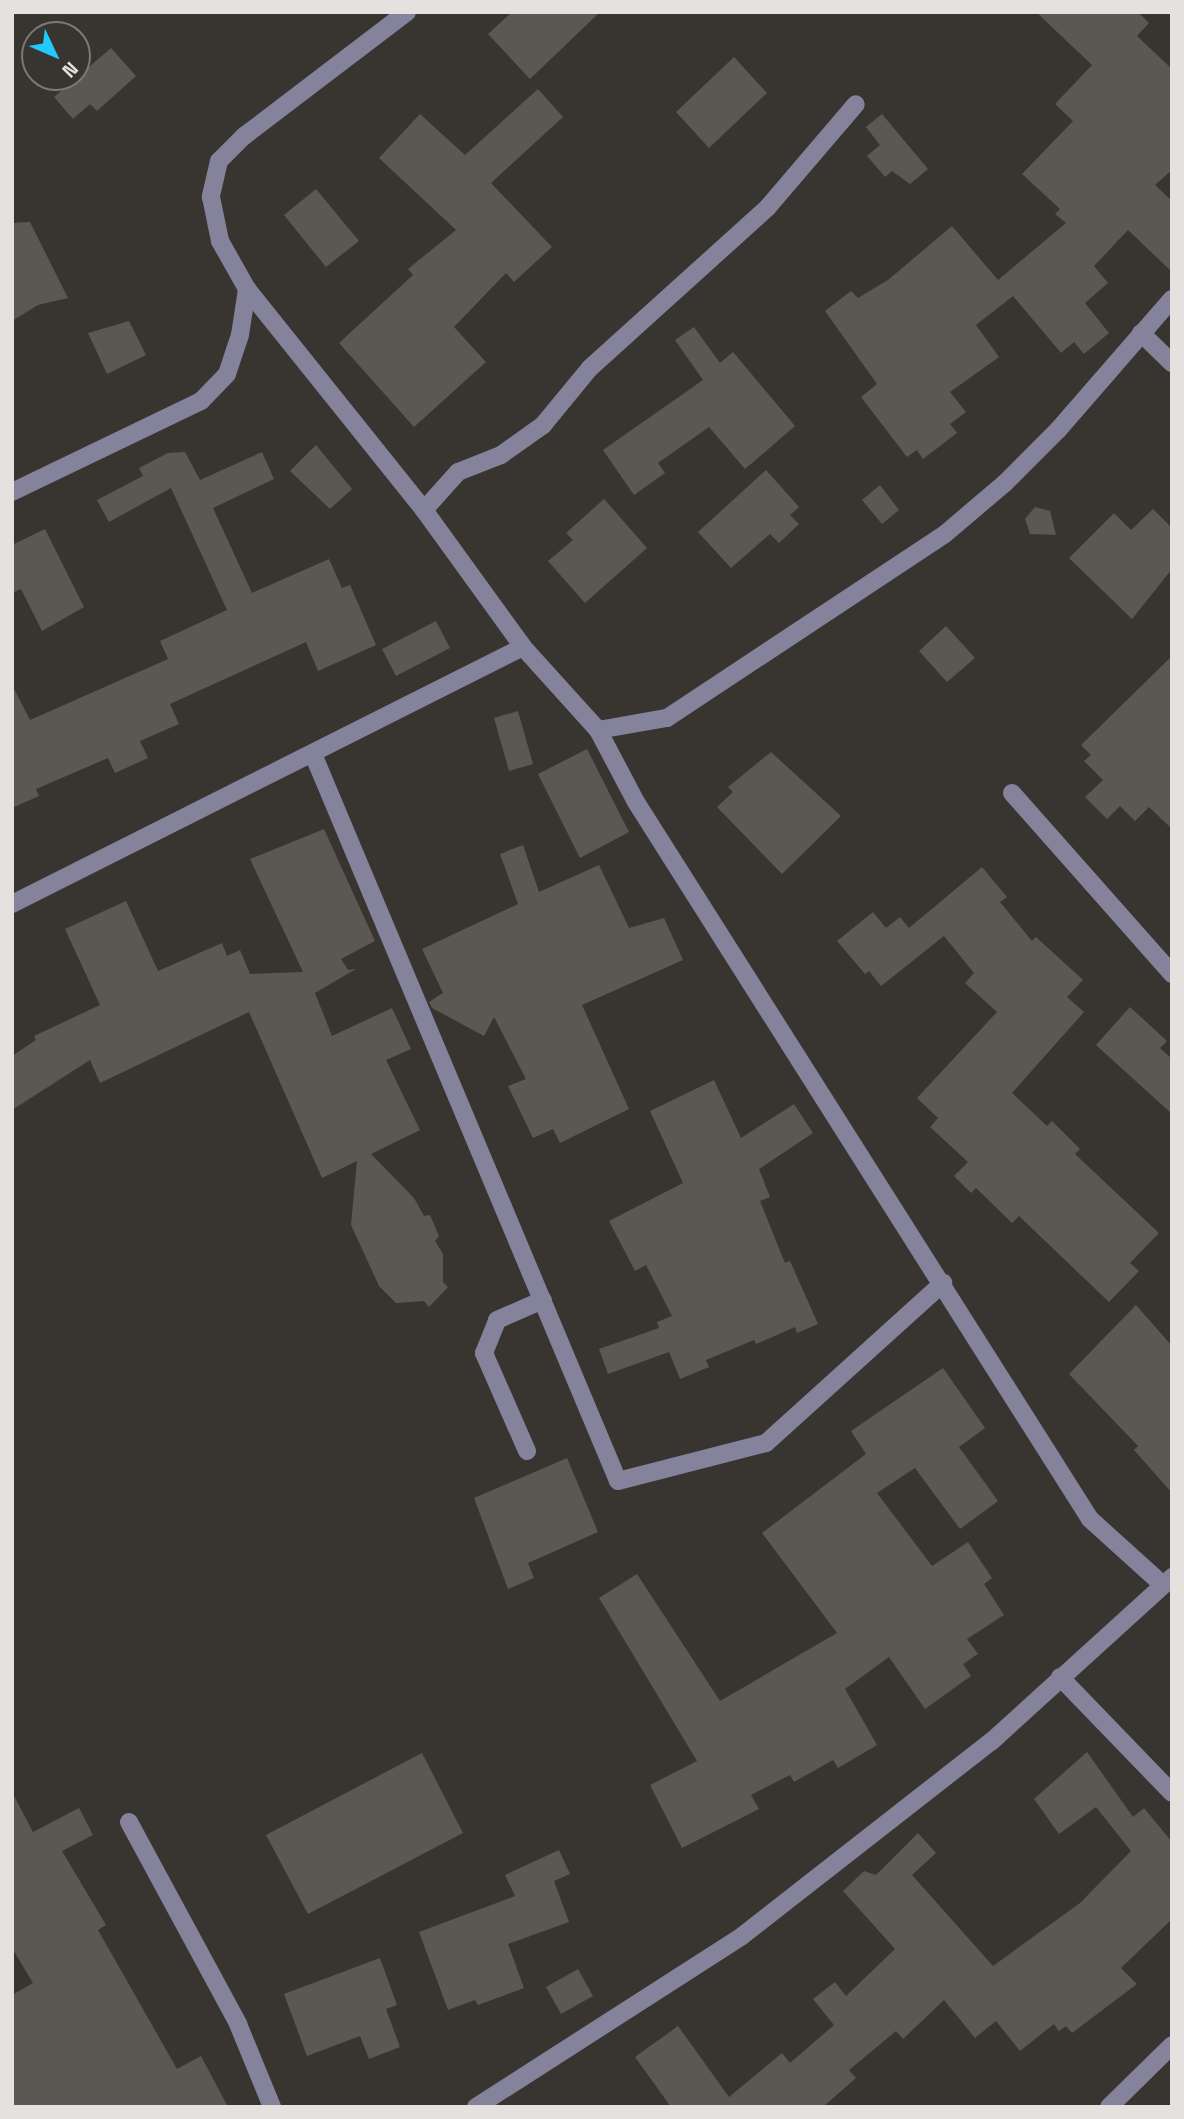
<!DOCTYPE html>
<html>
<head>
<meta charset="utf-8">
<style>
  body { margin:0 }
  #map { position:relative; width:1184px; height:2119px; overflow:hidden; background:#383530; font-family:"Space Grotesk",sans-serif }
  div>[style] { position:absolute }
  .building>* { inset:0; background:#5b5752 }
  .minor>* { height:18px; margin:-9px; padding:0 9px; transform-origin:9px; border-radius:9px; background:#85839c }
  span { translate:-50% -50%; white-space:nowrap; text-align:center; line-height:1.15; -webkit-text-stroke:5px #383530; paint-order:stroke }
  .frame { position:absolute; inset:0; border:14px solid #e4e1de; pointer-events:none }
  .north { position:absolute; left:21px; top:21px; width:70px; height:70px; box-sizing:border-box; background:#383530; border:2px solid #7d7a76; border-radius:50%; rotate:134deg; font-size:19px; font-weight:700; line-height:28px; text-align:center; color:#e4e1de }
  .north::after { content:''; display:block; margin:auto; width:24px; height:32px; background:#22c9fd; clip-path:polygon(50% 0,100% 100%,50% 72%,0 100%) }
</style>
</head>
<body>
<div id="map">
  <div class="building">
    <i style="clip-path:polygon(512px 12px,600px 12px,530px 79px,488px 34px)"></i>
    <i style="clip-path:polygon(1036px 12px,1138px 12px,1149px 23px,1137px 36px,1172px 69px,1172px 170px,1155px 185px,1172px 201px,1172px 272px,1128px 230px,1094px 266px,1108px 283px,1085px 303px,1109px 333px,1084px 354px,1074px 342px,1061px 353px,1013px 296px,976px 325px,999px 357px,950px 392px,966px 412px,950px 424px,957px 433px,923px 459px,917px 450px,907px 457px,861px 397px,877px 384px,825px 311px,851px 291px,858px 298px,888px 280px,952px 226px,998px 280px,1066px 223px,1055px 214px,1060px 209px,1022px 174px,1073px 121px,1055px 104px,1092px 65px)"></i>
    <i style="clip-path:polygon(111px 48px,136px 76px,97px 111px,90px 104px,73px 119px,54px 97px)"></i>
    <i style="clip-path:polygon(734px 57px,767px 93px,709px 148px,676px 112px)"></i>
    <i style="clip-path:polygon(538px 89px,563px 117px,491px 183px,552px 247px,514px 282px,506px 273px,454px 327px,486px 362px,414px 427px,339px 343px,413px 275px,408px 269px,456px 230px,379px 158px,420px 114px,465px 155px)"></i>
    <i style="clip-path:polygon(882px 114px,928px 169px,910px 184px,892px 171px,885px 177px,867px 156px,880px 145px,866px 127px)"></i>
    <i style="clip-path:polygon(316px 189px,359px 241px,326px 267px,284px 215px)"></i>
    <i style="clip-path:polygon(30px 222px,68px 298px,38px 305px,12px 321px,12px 223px)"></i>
    <i style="clip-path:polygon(129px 321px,146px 355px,107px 374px,88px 333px)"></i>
    <i style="clip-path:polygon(694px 327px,720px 363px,733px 352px,795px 426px,745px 469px,709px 427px,658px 463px,665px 473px,634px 495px,603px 450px,703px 380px,675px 340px)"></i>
    <i style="clip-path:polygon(316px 445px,352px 489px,330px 509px,290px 471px)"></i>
    <i style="clip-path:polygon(185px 452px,200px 480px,262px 452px,274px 479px,213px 508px,252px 593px,329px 559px,342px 588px,350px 585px,376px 645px,318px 671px,306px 642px,170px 704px,179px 724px,140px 741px,148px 758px,115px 773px,108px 758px,36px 789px,39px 796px,12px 808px,12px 685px,30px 720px,168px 659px,160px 641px,227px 610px,171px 488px,109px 522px,97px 500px,143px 476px,139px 468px,168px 453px)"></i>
    <i style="clip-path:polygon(766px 470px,799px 507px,790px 515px,799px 524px,779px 543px,770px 534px,731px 568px,698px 532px)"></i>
    <i style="clip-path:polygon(880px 485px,899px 510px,882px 524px,862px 500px)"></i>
    <i style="clip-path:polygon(604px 499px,647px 548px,585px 603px,548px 561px,573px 540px,566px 533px)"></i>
    <i style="clip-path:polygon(1035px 507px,1050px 511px,1056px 535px,1030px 534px,1025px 519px)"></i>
    <i style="clip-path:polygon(1153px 509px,1172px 528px,1172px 569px,1132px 619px,1069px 558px,1114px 513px,1131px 530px)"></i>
    <i style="clip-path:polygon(45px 529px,84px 607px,42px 631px,21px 589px,12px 593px,12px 545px)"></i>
    <i style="clip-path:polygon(436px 621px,450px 648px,396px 676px,382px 649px)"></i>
    <i style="clip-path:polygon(946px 626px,975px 658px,947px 682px,919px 651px)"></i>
    <i style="clip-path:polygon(1172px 656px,1172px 829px,1149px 807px,1135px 821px,1120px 806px,1107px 819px,1085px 797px,1103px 780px,1084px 761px,1091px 755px,1081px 745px)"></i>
    <i style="clip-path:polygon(518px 711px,533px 764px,509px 771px,494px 718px)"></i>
    <i style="clip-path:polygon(587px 749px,629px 832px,580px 858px,538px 774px)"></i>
    <i style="clip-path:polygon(771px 752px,841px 816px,782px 874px,717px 807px,733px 792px,728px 787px)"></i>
    <i style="clip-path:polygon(324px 829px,375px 941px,341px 959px,348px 970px,356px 969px,315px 993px,332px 1036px,392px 1008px,411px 1049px,386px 1060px,420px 1130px,371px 1154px,414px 1198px,424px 1216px,430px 1215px,439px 1236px,435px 1241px,443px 1254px,443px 1282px,448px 1287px,429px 1307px,424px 1301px,396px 1303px,379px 1286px,351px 1225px,357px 1161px,322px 1178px,249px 1012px,100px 1083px,90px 1060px,12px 1110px,12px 1056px,36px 1040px,34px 1036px,100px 1005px,65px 929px,126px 901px,158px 971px,222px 943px,227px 956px,240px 950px,250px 974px,303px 972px,250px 859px)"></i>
    <i style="clip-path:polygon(523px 845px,539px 892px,599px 865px,629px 928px,664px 918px,683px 960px,582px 1005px,629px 1109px,560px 1143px,553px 1129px,533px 1138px,508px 1086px,526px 1079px,494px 1017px,484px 1036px,432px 1008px,429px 1002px,443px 993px,422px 949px,518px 904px,500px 854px)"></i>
    <i style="clip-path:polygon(982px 867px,1007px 897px,1000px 902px,1032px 941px,1036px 937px,1083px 980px,1067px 997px,1084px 1012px,1012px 1093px,1047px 1126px,1052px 1121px,1080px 1149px,1075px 1154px,1159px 1233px,1130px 1263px,1139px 1271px,1109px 1302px,1019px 1216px,1012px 1223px,976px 1188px,971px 1193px,954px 1176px,968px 1162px,930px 1127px,938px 1118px,917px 1098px,997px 1012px,965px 983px,974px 973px,944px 936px,881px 986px,869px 971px,865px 974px,837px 941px,873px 912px,886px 928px,900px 917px,909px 928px)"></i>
    <i style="clip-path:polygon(1130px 1007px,1167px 1041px,1160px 1048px,1172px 1059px,1172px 1114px,1096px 1045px)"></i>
    <i style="clip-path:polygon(714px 1080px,741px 1138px,794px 1104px,813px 1133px,759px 1169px,770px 1197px,760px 1201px,785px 1263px,790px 1261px,818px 1324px,797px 1333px,795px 1327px,756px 1344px,754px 1340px,706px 1360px,709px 1367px,680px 1379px,669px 1352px,608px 1374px,599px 1349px,659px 1328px,657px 1322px,672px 1316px,646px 1265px,635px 1271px,609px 1221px,683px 1183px,650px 1111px)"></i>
    <i style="clip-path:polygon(1136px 1305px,1172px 1346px,1172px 1493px,1134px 1450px,1138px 1446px,1069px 1374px)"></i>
    <i style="clip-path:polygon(943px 1368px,985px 1428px,959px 1447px,998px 1501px,960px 1529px,915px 1468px,877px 1493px,932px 1566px,968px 1542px,992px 1578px,984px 1584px,1004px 1615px,967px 1639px,978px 1654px,963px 1664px,971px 1676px,925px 1709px,889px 1657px,845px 1689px,877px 1745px,838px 1768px,833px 1760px,794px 1782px,790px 1775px,751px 1795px,759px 1809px,682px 1848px,650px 1785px,697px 1761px,599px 1598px,637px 1574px,720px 1701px,837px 1633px,762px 1533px,866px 1454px,851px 1431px)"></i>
    <i style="clip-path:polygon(567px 1458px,598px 1532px,528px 1563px,534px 1578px,508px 1589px,474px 1498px)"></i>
    <i style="clip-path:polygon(1087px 1752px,1133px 1817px,1144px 1808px,1172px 1842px,1172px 1919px,1121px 1968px,1137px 1984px,1072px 2033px,1066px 2026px,1059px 2031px,1054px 2024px,1020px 2051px,996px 2021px,975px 2038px,944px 2000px,903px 2039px,896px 2031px,849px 2070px,856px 2078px,823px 2107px,671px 2107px,635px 2057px,678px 2026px,729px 2097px,782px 2053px,790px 2063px,834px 2025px,813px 1999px,835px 1982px,846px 1996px,895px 1949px,843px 1891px,864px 1871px,876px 1875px,918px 1833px,936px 1853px,912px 1875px,993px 1966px,1080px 1903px,1131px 1851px,1096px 1807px,1059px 1834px,1034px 1799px)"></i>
    <i style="clip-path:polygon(422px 1753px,463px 1833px,308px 1914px,266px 1835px)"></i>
    <i style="clip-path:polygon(12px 1792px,33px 1832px,79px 1808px,93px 1835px,62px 1851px,106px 1925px,98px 1930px,177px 2069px,201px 2056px,228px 2107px,12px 2107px,12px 1995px,33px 1983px,12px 1948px)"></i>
    <i style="clip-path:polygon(559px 1850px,570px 1874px,554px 1881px,569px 1922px,508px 1944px,524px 1988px,478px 2005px,475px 2000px,448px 2010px,419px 1932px,515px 1896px,505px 1875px)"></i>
    <i style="clip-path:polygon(380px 1958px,397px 2005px,386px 2009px,400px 2047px,369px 2059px,360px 2036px,307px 2056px,284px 1994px)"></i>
    <i style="clip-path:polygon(578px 1969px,593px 1996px,561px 2014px,546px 1987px)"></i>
  </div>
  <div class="minor">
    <i style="left:407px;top:12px;width:205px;rotate:142.7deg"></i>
    <i style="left:244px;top:136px;width:35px;rotate:135deg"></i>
    <i style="left:219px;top:161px;width:37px;rotate:103deg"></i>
    <i style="left:211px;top:197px;width:45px;rotate:78.4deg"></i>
    <i style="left:220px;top:241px;width:55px;rotate:60.6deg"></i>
    <i style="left:247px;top:289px;width:283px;rotate:51.3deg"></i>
    <i style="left:424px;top:510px;width:169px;rotate:54.1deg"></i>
    <i style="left:523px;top:647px;width:112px;rotate:47.9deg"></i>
    <i style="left:598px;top:730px;width:81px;rotate:62.2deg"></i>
    <i style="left:636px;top:802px;width:849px;rotate:57.66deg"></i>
    <i style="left:1090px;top:1519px;width:98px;rotate:42.1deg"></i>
    <i style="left:1141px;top:333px;width:43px;rotate:44.1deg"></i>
    <i style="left:12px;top:492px;width:210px;rotate:-25.7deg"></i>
    <i style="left:201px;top:401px;width:37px;rotate:-46deg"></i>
    <i style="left:227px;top:374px;width:41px;rotate:-71.6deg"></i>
    <i style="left:240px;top:335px;width:47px;rotate:-81.3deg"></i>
    <i style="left:424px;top:510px;width:51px;rotate:-48.2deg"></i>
    <i style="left:458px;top:472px;width:46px;rotate:-21.6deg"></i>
    <i style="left:501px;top:455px;width:52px;rotate:-35.5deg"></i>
    <i style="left:543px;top:425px;width:74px;rotate:-50.5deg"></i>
    <i style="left:590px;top:368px;width:240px;rotate:-42.1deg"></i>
    <i style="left:768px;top:207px;width:135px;rotate:-49.5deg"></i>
    <i style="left:598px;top:730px;width:70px;rotate:-9.9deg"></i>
    <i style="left:667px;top:718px;width:333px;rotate:-33.5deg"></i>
    <i style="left:945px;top:534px;width:79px;rotate:-40.4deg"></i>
    <i style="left:1005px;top:483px;width:75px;rotate:-45deg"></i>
    <i style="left:1058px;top:430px;width:174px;rotate:-49deg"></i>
    <i style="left:313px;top:754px;width:788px;rotate:67.24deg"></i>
    <i style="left:618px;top:1481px;width:153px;rotate:-14.4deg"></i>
    <i style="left:766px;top:1443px;width:239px;rotate:-42.1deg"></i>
    <i style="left:1012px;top:793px;width:242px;rotate:48.5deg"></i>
    <i style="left:12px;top:904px;width:572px;rotate:-26.7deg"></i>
    <i style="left:527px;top:1451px;width:107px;rotate:-113.7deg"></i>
    <i style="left:484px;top:1353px;width:35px;rotate:-68deg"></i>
    <i style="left:497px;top:1320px;width:50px;rotate:-23.5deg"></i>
    <i style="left:1060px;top:1677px;width:161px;rotate:46deg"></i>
    <i style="left:129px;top:1822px;width:230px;rotate:61.6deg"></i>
    <i style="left:238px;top:2024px;width:90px;rotate:67.7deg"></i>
    <i style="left:476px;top:2107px;width:316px;rotate:-32.7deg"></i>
    <i style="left:742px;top:1936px;width:317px;rotate:-38deg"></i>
    <i style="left:992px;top:1741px;width:244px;rotate:-42.3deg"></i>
    <i style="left:1109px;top:2107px;width:88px;rotate:-44.5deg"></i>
  </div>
  <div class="frame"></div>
  <div class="north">N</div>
</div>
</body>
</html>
